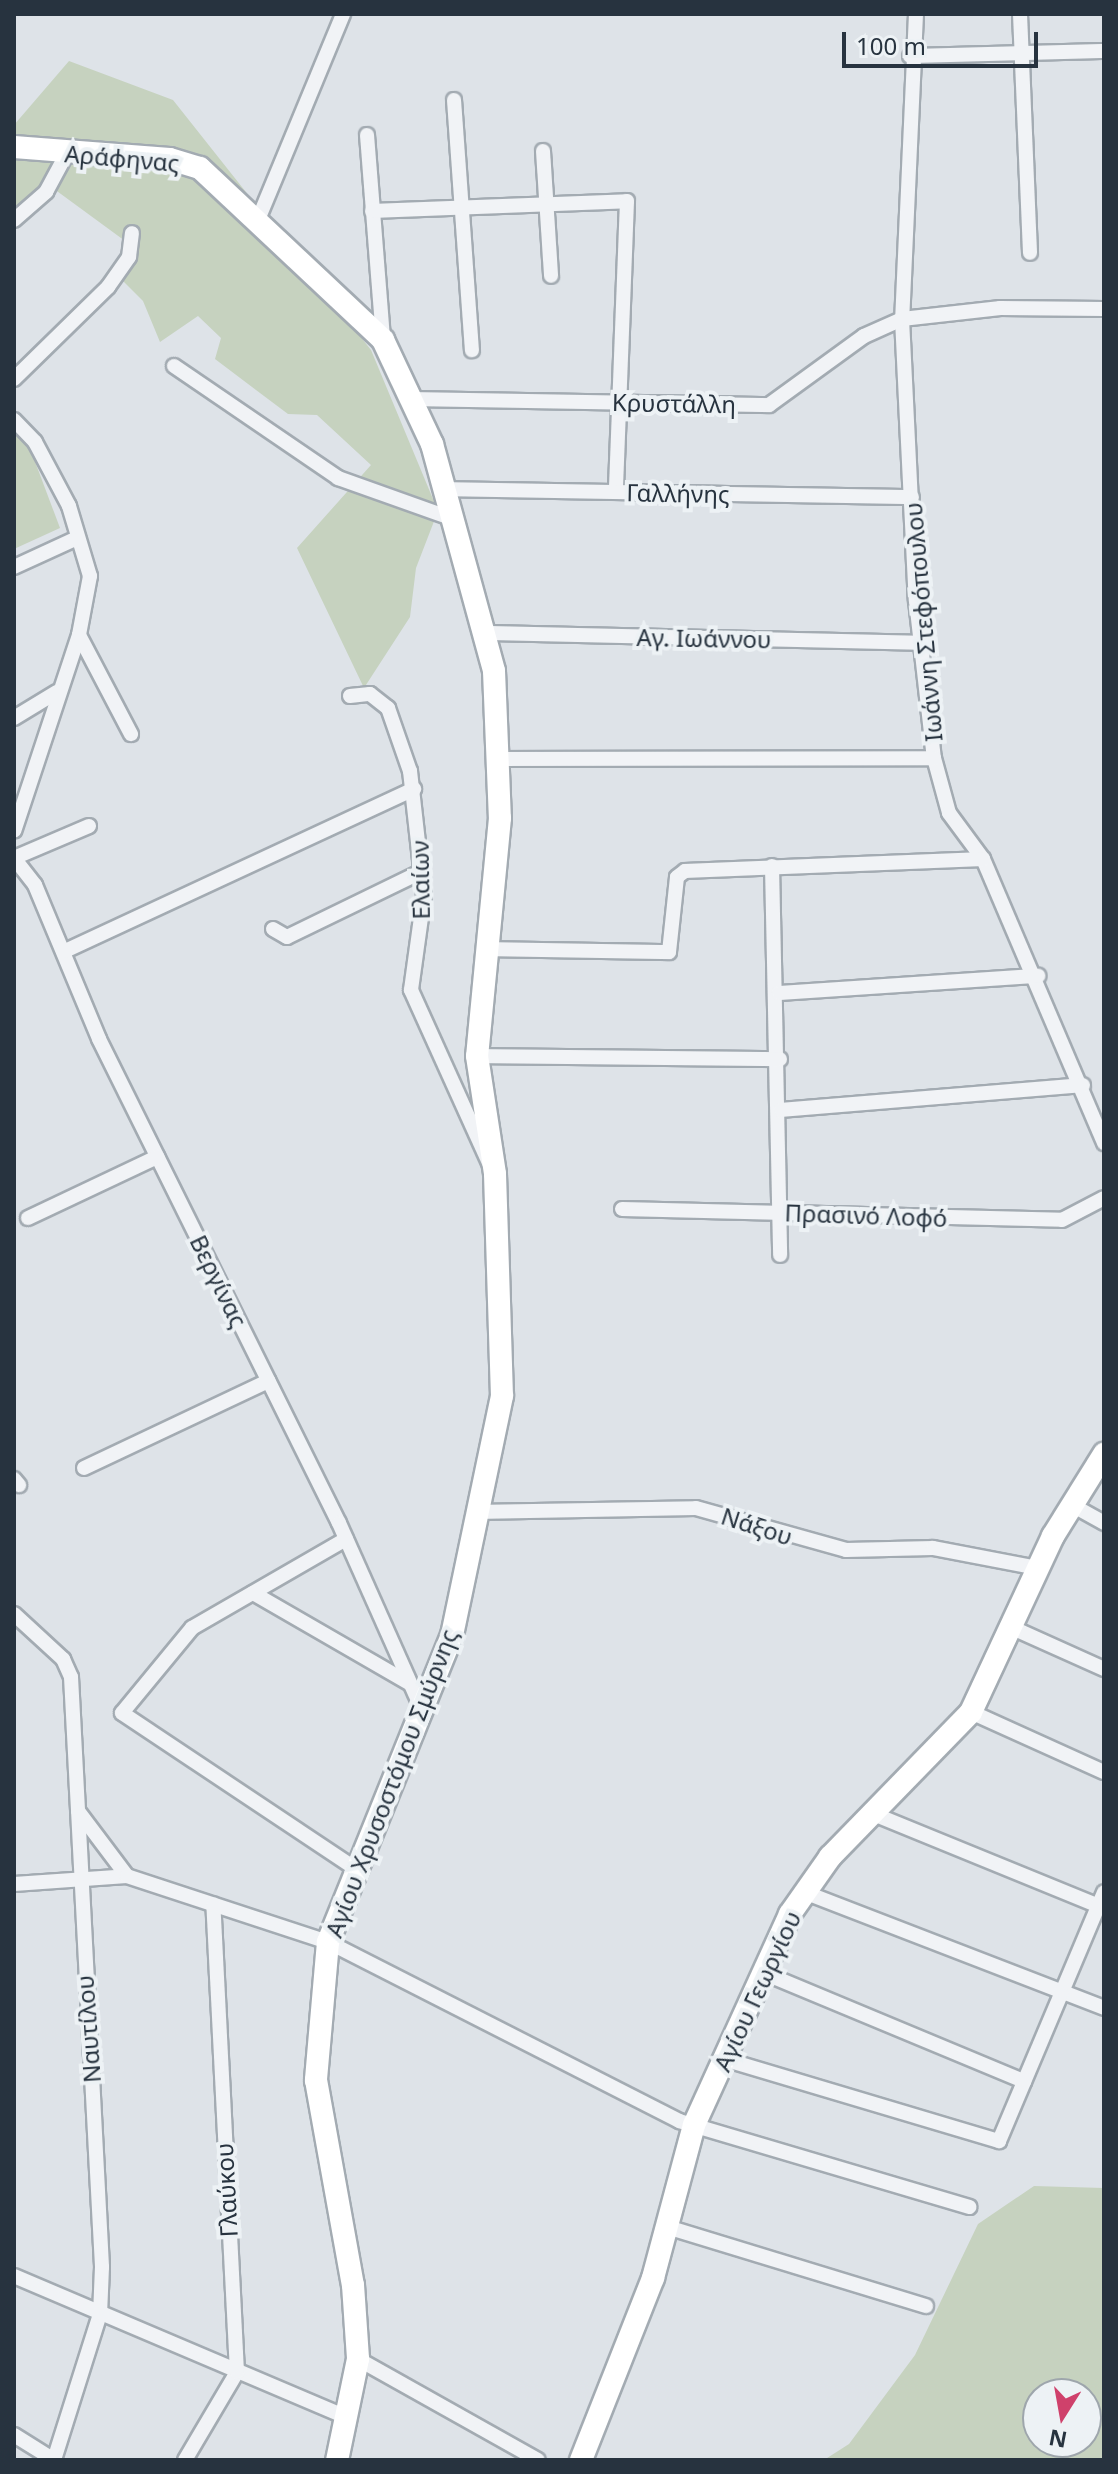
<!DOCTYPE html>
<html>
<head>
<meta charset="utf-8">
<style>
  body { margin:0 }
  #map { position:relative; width:1118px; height:2474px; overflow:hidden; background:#dee3e8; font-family:"Noto Sans",sans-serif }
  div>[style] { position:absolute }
  .green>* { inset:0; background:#c6d2bf }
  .roads { filter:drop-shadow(2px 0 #a3abb2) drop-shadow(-2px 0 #a3abb2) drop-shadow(0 2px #a3abb2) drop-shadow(0 -2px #a3abb2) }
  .street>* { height:14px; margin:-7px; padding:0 7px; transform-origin:7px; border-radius:7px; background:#f1f3f6 }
  .secondary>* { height:22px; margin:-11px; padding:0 11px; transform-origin:11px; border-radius:11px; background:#fff }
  span { translate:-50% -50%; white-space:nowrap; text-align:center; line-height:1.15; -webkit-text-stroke:8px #edf2f5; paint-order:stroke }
  .street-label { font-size:24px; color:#27333f }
  .frame { position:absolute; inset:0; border:16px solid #27333f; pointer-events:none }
  .north { position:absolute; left:1022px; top:2378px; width:80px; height:80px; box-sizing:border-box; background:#edf2f5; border:2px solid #9ea6ac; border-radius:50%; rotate:191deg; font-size:22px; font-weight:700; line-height:32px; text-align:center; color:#27333f }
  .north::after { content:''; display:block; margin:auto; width:28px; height:36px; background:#cf416b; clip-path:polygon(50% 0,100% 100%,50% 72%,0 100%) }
  .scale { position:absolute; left:842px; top:32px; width:196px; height:36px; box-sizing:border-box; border:4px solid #27333f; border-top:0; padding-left:10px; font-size:24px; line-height:28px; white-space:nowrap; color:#27333f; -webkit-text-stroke:6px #edf2f5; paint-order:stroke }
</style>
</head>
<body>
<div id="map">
  <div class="green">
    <i style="clip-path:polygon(69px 61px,173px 100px,371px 350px,438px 511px,416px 568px,410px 617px,364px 688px,297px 548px,371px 465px,317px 415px,288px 414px,215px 359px,221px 338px,198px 316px,160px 342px,143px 301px,121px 279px,136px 249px,50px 186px,14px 215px,14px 125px)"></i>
    <i style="clip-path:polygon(14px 433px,31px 451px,60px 528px,14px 549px)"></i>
    <i style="clip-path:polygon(evenodd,1034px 2186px,1104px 2188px,1104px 2460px,824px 2460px,849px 2444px,915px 2355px,978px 2224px,1034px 2186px,1038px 2394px,1086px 2394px,1086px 2442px,1038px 2442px,1038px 2394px)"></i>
  </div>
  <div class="roads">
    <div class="street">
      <i style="left:916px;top:14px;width:305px;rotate:92.6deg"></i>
      <i style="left:902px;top:319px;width:282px;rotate:87.2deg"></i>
      <i style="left:916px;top:601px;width:158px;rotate:83.5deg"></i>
      <i style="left:934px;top:758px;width:57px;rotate:74.7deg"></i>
      <i style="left:949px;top:813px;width:57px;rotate:53.5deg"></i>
      <i style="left:983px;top:859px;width:309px;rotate:66.9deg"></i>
      <i style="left:1020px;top:14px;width:239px;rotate:87.6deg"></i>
      <i style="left:910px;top:56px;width:194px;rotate:-1.5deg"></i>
      <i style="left:454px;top:100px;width:251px;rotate:85.9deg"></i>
      <i style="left:367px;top:135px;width:206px;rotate:85.5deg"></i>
      <i style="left:543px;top:151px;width:125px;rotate:86.3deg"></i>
      <i style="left:372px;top:211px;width:255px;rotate:-2.2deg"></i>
      <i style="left:627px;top:201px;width:291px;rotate:92.2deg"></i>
      <i style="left:14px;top:220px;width:43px;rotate:-41.2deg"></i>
      <i style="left:46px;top:192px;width:44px;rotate:-61.7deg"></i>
      <i style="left:257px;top:222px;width:225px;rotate:-67.5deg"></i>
      <i style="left:174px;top:366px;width:199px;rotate:34.3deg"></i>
      <i style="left:338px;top:478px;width:122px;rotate:19.6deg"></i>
      <i style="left:14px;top:379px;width:132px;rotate:-44.4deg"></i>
      <i style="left:108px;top:287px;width:37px;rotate:-55deg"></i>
      <i style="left:129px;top:257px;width:24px;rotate:-83deg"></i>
      <i style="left:417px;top:399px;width:352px;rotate:1deg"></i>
      <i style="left:769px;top:405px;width:117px;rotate:-36deg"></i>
      <i style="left:864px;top:336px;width:42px;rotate:-24.1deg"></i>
      <i style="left:902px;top:319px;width:99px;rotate:-6.4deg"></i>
      <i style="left:1000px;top:308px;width:104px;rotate:0.6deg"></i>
      <i style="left:14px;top:420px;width:30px;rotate:46deg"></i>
      <i style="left:35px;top:442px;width:72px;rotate:62deg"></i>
      <i style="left:69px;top:506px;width:73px;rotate:73.3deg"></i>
      <i style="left:90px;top:576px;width:60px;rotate:100.6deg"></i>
      <i style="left:79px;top:635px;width:206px;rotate:108.3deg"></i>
      <i style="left:445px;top:489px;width:467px;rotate:1deg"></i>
      <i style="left:14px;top:567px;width:65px;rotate:-24.6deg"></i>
      <i style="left:486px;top:633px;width:436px;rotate:1.3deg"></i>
      <i style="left:79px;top:635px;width:112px;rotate:62.3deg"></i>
      <i style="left:350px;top:696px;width:20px;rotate:-6deg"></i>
      <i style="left:370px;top:694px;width:23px;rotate:38deg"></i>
      <i style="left:388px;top:708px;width:67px;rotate:70.8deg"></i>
      <i style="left:410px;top:771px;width:126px;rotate:83.6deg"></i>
      <i style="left:424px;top:896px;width:95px;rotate:97.9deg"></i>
      <i style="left:411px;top:990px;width:190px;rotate:65.7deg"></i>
      <i style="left:14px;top:718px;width:50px;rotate:-31.2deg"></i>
      <i style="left:500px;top:759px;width:434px;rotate:-0.1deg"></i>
      <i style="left:89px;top:826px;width:82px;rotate:156.9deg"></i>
      <i style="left:14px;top:858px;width:34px;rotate:52deg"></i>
      <i style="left:35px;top:885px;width:167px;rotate:67.4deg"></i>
      <i style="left:99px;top:1039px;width:540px;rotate:63.62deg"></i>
      <i style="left:339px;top:1523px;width:201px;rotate:66deg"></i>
      <i style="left:772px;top:866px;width:389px;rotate:88.8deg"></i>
      <i style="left:273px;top:929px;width:16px;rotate:30deg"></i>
      <i style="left:287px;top:937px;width:149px;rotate:-25.9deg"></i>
      <i style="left:489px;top:949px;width:180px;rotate:1deg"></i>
      <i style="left:669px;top:952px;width:75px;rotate:-83.9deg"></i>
      <i style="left:677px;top:877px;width:10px;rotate:-37deg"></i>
      <i style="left:685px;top:871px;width:298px;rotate:-2.3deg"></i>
      <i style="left:65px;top:951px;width:385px;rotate:-24.9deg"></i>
      <i style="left:779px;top:993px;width:260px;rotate:-3.8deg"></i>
      <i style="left:477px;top:1056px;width:303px;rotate:0.6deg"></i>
      <i style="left:781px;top:1110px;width:303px;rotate:-4.7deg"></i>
      <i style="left:622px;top:1209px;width:440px;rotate:1.4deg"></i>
      <i style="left:1062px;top:1220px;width:47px;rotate:-27.6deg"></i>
      <i style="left:28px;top:1218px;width:143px;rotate:-25.3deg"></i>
      <i style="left:84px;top:1468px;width:204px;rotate:-25.3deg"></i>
      <i style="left:14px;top:1479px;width:8px;rotate:50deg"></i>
      <i style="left:1072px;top:1505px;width:37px;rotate:29deg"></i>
      <i style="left:474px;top:1512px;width:222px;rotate:-1deg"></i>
      <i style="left:696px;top:1508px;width:156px;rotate:15.6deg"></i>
      <i style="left:846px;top:1550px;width:87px;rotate:-1.3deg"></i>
      <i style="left:933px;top:1548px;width:107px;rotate:10.8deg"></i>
      <i style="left:346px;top:1539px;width:178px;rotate:150deg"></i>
      <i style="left:192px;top:1628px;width:110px;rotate:129.5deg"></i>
      <i style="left:122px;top:1713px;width:281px;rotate:33.7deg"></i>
      <i style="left:253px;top:1593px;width:180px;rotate:30deg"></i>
      <i style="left:14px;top:1614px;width:67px;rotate:42.6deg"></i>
      <i style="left:63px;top:1659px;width:20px;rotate:66deg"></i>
      <i style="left:71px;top:1677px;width:591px;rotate:86.99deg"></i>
      <i style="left:102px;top:2267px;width:47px;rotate:92.4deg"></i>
      <i style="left:100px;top:2314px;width:153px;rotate:107.5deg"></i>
      <i style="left:1015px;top:1629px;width:98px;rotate:24.2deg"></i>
      <i style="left:971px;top:1712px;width:146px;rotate:24.3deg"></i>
      <i style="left:78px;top:1811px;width:81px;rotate:53deg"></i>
      <i style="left:876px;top:1815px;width:246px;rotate:22.2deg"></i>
      <i style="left:14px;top:1884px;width:113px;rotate:-4deg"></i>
      <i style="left:127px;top:1876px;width:212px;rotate:18.2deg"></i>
      <i style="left:328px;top:1942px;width:394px;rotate:27deg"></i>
      <i style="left:679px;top:2121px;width:303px;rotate:16.5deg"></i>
      <i style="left:804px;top:1892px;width:322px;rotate:21.1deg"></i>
      <i style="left:764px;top:1973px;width:282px;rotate:22.6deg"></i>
      <i style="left:727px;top:2060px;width:284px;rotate:16.6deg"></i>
      <i style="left:999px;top:2141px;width:270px;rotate:-67.1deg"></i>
      <i style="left:664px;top:2226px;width:274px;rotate:17deg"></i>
      <i style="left:14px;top:2276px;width:364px;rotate:23deg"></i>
      <i style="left:358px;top:2359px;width:206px;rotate:29.3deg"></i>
      <i style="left:14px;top:2435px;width:47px;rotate:32deg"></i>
      <i style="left:185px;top:2460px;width:102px;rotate:-59.4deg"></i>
      <i style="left:237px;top:2372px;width:468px;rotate:-92.9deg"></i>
    </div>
    <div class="secondary">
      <i style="left:14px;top:147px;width:156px;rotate:4.4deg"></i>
      <i style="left:170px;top:159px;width:31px;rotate:17deg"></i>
      <i style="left:200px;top:168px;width:251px;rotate:43.2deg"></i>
      <i style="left:383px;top:340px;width:115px;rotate:64.8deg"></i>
      <i style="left:432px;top:444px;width:235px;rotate:74.7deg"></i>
      <i style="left:494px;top:671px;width:147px;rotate:87.7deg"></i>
      <i style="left:500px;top:818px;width:239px;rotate:95.5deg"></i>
      <i style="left:477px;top:1056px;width:119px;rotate:81.3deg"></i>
      <i style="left:495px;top:1174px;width:222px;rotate:88.2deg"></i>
      <i style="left:502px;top:1396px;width:244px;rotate:101.8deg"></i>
      <i style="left:452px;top:1635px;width:331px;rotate:112deg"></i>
      <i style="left:328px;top:1942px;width:139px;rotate:95deg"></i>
      <i style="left:316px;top:2080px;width:208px;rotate:79.8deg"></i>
      <i style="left:353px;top:2285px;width:74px;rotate:86.1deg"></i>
      <i style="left:358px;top:2359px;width:103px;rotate:101.7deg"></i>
      <i style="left:581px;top:2460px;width:196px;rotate:-68.4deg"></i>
      <i style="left:653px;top:2278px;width:158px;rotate:-75deg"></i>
      <i style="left:694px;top:2125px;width:232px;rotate:-65.5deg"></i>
      <i style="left:790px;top:1914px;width:70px;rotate:-54.9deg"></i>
      <i style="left:830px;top:1857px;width:202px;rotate:-45.8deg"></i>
      <i style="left:971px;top:1712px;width:194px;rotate:-65deg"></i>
      <i style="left:1053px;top:1536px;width:97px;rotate:-58.1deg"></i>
    </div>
  </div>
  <div class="street-label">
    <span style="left:122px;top:158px;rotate:5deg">Αράφηνας</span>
    <span style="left:674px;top:403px;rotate:1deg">Κρυστάλλη</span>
    <span style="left:678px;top:493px;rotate:1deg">Γαλλήνης</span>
    <span style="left:923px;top:622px;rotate:-95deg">Ιωάννη Στεφόπουλου</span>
    <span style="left:704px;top:638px;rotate:1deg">Αγ. Ιωάννου</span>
    <span style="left:420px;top:880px;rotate:-91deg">Ελαίων</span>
    <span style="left:866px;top:1215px;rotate:2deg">Πρασινό Λοφό</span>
    <span style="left:219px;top:1281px;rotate:64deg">Βεργίνας</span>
    <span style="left:757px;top:1526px;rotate:18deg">Νάξου</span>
    <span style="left:391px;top:1783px;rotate:-69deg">Αγίου Χρυσοστόμου Σμύρνης</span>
    <span style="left:757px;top:1991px;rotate:-65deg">Αγίου Γεωργίου</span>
    <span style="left:88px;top:2029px;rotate:-94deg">Ναυτίλου</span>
    <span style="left:226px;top:2190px;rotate:-93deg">Γλαύκου</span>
  </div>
  <div class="frame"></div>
  <div class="north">N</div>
  <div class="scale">100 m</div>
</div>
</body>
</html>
